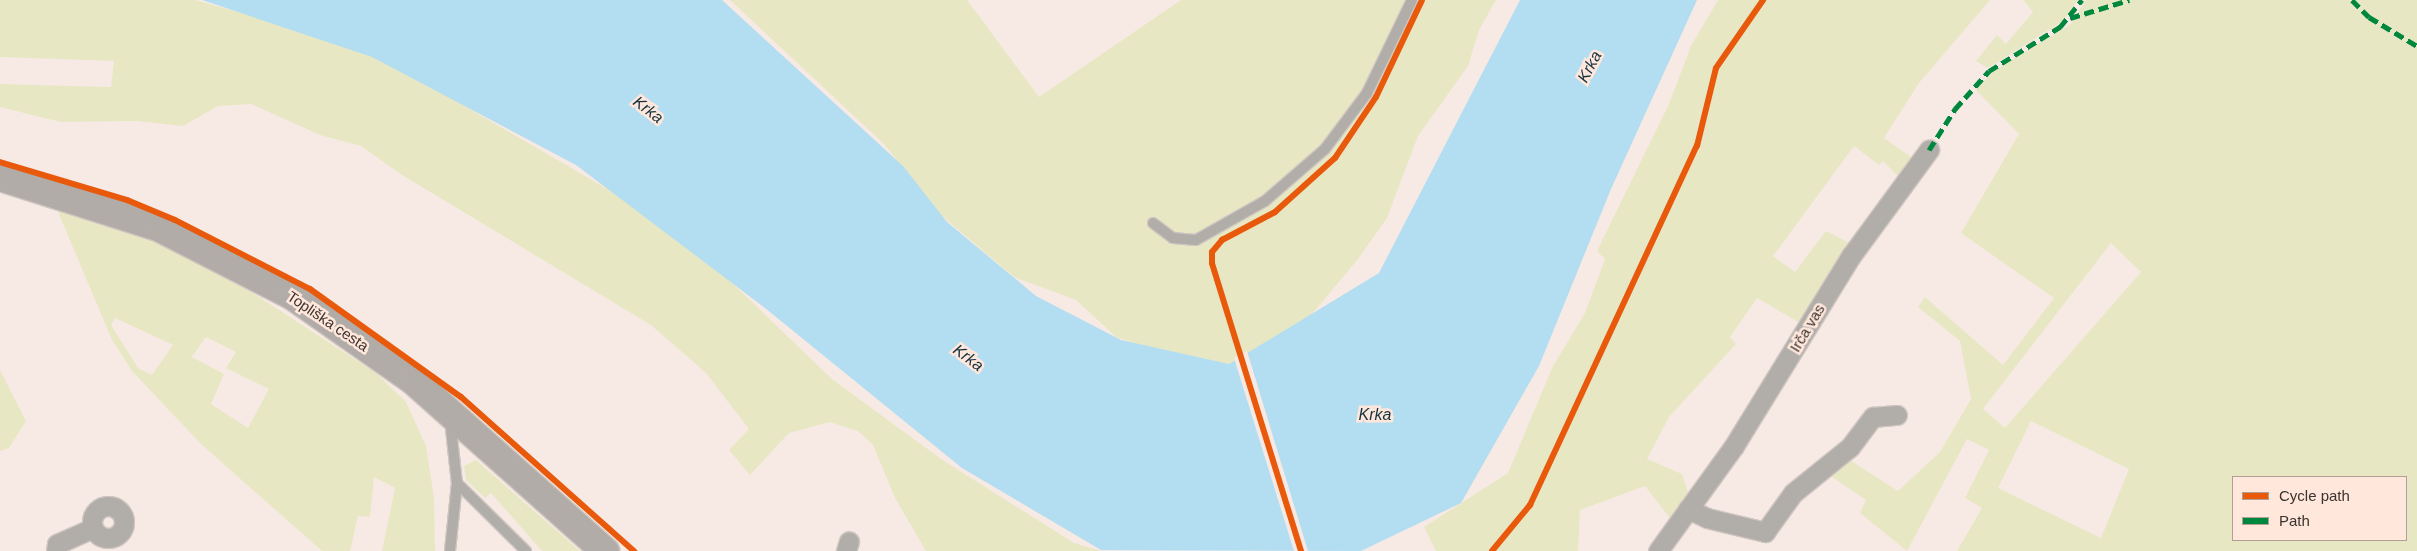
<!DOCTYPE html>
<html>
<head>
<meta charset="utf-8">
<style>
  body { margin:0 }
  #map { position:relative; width:2417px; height:551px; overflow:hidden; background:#f7eae4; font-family:Helvetica,sans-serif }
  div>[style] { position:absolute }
  .green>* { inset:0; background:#e8e7c4 }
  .water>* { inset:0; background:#b3ddf1 }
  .pier>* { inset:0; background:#f7eae4 }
  .roads { filter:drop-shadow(1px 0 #d0c6c1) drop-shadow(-1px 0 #d0c6c1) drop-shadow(0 1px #d0c6c1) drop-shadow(0 -1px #d0c6c1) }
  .service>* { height:10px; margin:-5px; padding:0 5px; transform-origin:5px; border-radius:5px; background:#b1ada8 }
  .minor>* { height:19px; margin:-9.5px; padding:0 9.5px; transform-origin:9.5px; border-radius:9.5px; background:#b1ada8 }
  .minor>.ring { margin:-9.5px; padding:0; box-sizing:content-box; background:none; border:19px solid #b1ada8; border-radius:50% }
  .secondary>* { height:28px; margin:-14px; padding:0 14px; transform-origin:14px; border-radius:14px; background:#b1aca8 }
  .quiet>* { height:5px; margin-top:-2.5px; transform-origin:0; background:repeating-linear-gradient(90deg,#00873e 0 10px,transparent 0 15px) }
  .cycleway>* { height:6px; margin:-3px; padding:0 3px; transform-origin:3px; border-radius:3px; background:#e8590c }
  span { translate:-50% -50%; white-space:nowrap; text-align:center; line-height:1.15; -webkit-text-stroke:5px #ffe7dc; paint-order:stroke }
  .street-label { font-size:15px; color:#3c332e }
  .water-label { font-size:16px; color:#143340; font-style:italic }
  .legend { position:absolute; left:2232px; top:476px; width:175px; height:65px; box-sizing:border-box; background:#ffe7dc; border:1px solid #b19f96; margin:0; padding:6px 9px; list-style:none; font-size:15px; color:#3c332e }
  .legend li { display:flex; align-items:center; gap:10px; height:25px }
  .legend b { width:25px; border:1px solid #b19f96 }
</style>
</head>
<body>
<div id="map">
  <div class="green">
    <i style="clip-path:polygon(0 0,195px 0,343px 41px,418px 79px,676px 229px,832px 379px,941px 459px,1074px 543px,1101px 551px,926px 551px,895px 498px,873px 445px,858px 431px,830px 422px,789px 433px,750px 475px,729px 450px,749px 429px,706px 373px,651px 325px,402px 175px,361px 146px,320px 135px,251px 104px,218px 106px,183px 126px,137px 121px,61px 122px,0 107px,0 84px,111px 87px,114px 61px,0 57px)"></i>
    <i style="clip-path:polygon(730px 0,967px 0,1039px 97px,1181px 0,1496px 0,1479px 30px,1468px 66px,1418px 136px,1387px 218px,1358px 259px,1312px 314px,1233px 364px,1179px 359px,1116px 337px,1076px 300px,1014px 277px,942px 216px,884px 144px)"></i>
    <i style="clip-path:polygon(1718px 0,1990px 0,1919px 83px,1884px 138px,1914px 159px,1901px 179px,1883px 161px,1879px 165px,1854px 146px,1773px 256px,1795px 272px,1826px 231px,1853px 245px,1802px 324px,1757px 298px,1730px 337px,1736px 344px,1669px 417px,1647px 459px,1682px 474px,1689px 495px,1672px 521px,1645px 486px,1580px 510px,1578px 551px,1436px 551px,1424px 527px,1508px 473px,1553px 366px,1585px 313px,1605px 259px,1597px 251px,1669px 104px,1691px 46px)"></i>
    <i style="clip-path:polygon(2023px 0,2078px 0,2063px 21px,1988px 68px,1976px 61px,1997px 35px,2006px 44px,2033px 12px)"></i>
    <i style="clip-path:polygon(evenodd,2086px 0,2417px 0,2417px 551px,1957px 551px,1982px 508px,1965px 498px,1989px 450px,1967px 439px,1907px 551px,1860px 513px,1866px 500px,1832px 477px,1848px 459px,1898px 491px,1940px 452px,1971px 399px,1960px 341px,1918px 307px,1925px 297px,2003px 365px,2054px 298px,1961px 233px,2019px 134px,1976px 90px,1994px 71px,2071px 24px,2086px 0,2111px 243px,2141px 272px,2005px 428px,1983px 409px,2111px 243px,2086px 0,2031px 421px,2129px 469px,2101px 538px,1998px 488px,2031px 421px,2086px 0,2233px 477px,2406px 477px,2406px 540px,2233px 540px,2233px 477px)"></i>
    <i style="clip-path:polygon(evenodd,56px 207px,144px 237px,219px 271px,376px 373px,406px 402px,426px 446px,434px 497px,435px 551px,382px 551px,395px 488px,374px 477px,370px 517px,358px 516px,350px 551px,322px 551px,201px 444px,132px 371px,112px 340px,56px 207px,115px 318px,173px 345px,152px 375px,138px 368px,111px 325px,115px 318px,56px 207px,206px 337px,236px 352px,226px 368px,269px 389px,248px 428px,211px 404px,224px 374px,192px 357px,206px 337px)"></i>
    <i style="clip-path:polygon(0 370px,26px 421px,9px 448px,0 451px)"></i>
    <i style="clip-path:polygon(476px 460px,580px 551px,542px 551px,491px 493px,485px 498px,466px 480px,464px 466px)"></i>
  </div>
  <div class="water">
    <i style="clip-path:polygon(202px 0,722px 0,903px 166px,947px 222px,1036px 296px,1121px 340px,1229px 364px,1379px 273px,1520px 0,1697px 0,1611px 189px,1539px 366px,1461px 503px,1361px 551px,1101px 550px,962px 468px,765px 308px,576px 165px,372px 57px)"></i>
  </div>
  <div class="pier">
    <i style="clip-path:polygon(1247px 351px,1308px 551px,1294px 551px,1234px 358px)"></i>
  </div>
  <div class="roads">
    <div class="service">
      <i style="left:1153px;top:223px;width:25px;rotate:37deg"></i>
      <i style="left:1173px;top:238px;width:23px;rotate:5deg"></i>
      <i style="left:1196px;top:240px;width:79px;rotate:-29.5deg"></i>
      <i style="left:1265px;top:201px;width:79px;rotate:-40.9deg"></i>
      <i style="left:1325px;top:149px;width:70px;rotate:-53.1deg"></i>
      <i style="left:1367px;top:93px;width:103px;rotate:-64.2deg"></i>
      <i style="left:450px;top:420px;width:63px;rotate:83.7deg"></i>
      <i style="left:457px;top:483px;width:97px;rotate:44.6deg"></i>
      <i style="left:450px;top:551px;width:68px;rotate:-84.1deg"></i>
    </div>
    <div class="minor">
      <i class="ring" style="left:92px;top:506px;width:13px;height:13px"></i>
      <i style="left:1688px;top:509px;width:21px;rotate:25deg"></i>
      <i style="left:1707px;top:518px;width:60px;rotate:13.6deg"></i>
      <i style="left:1765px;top:532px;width:48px;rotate:-54.3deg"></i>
      <i style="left:1793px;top:493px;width:73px;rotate:-38.9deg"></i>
      <i style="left:1850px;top:447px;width:38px;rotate:-53deg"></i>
      <i style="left:1873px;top:417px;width:24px;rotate:-5deg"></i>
      <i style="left:56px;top:551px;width:7px;rotate:-82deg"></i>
      <i style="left:57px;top:544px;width:39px;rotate:-24deg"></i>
      <i style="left:846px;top:551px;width:10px;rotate:-73deg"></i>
      <i style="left:1658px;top:551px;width:130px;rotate:-54.1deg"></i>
      <i style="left:1734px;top:446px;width:223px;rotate:-58.4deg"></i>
      <i style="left:1851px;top:256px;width:132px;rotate:-53.7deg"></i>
    </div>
    <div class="secondary">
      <i style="left:0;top:177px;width:166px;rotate:17.6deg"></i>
      <i style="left:158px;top:227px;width:152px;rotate:27.1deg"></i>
      <i style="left:293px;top:296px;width:148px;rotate:35.1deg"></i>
      <i style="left:414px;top:381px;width:256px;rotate:41.7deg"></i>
    </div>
  </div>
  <div class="quiet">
    <i style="left:2352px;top:0;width:24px;rotate:45deg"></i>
    <i style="left:2369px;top:17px;width:56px;rotate:31.1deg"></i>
    <i style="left:2070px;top:18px;width:62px;rotate:-17deg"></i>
    <i style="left:1929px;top:150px;width:49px;rotate:-57.6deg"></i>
    <i style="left:1955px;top:109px;width:51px;rotate:-48.2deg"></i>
    <i style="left:1989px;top:71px;width:84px;rotate:-31.8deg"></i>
    <i style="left:2060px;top:27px;width:35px;rotate:-51deg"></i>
  </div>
  <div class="cycleway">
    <i style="left:0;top:162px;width:133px;rotate:16.7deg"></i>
    <i style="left:127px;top:200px;width:52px;rotate:22.6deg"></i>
    <i style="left:175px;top:220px;width:152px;rotate:27.1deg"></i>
    <i style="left:310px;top:289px;width:186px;rotate:35.6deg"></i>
    <i style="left:461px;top:397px;width:232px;rotate:41.7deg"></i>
    <i style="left:1301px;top:551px;width:301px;rotate:-107.2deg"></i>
    <i style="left:1212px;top:263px;width:11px;rotate:-90deg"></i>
    <i style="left:1212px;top:252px;width:16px;rotate:-50deg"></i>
    <i style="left:1222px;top:240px;width:60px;rotate:-27.8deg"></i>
    <i style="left:1275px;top:212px;width:81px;rotate:-42deg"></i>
    <i style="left:1335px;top:158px;width:73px;rotate:-56.1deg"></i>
    <i style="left:1376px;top:97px;width:107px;rotate:-64.6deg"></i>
    <i style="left:1492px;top:551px;width:60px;rotate:-50.4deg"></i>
    <i style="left:1530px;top:505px;width:396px;rotate:-65.1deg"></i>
    <i style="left:1697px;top:146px;width:80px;rotate:-76.3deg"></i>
    <i style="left:1716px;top:68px;width:83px;rotate:-55.3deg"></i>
  </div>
  <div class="street-label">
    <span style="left:328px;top:321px;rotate:34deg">Topliška cesta</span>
    <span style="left:1807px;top:328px;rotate:-59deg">Irča vas</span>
  </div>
  <div class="water-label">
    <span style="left:1590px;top:67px;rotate:-62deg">Krka</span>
    <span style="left:648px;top:110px;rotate:38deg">Krka</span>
    <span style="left:968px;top:358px;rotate:37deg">Krka</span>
    <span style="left:1375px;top:415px">Krka</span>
  </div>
  <ul class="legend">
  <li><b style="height:6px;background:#e8590c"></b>Cycle path</li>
  <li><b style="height:6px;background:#00873e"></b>Path</li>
  </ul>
</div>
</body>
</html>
